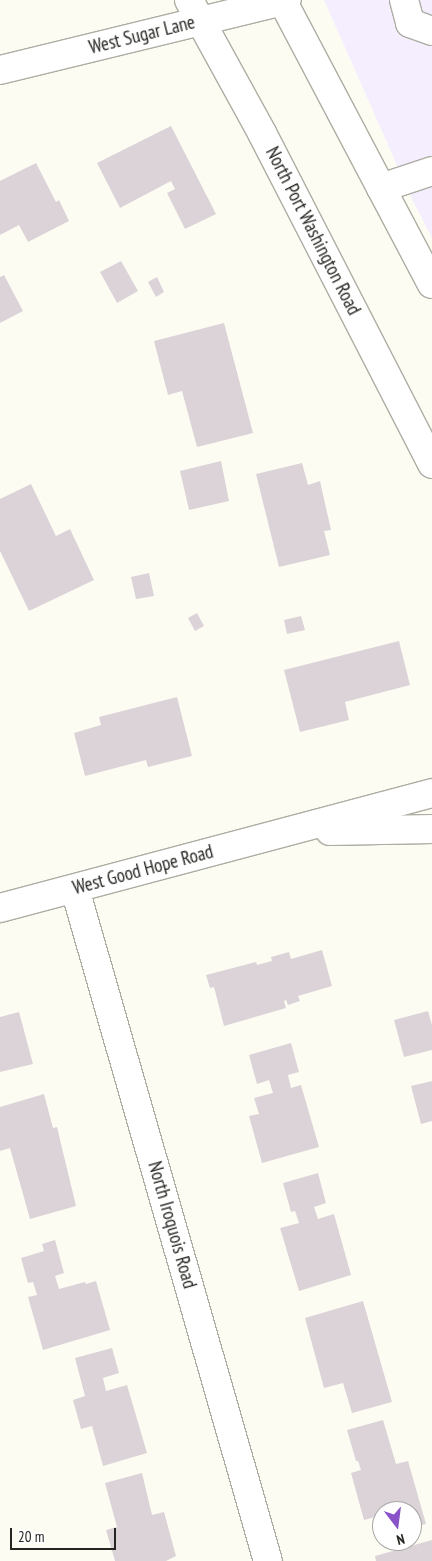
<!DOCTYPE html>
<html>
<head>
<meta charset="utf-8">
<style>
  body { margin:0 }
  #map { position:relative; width:432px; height:1561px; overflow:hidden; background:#fdfcf2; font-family:"PT Sans Narrow",sans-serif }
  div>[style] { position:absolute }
  .commercial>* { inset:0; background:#f5eeff }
  .building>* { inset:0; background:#dcd3d9 }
  .roads { filter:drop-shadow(1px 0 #aeada4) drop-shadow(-1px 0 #aeada4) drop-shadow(0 1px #aeada4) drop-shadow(0 -1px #aeada4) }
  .minor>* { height:28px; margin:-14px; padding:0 14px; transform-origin:14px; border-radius:14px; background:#fff }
  .major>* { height:28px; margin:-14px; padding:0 14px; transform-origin:14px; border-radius:14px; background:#fff }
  span { translate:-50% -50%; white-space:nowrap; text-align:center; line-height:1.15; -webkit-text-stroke:4px #fff; paint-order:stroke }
  .street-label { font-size:19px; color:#252521 }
  .north { position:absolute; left:372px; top:1501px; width:50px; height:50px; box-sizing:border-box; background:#fff; border:1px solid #a8a8a6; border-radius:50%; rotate:165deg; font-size:14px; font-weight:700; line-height:20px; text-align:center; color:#252521 }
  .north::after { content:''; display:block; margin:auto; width:18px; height:22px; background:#8a52c9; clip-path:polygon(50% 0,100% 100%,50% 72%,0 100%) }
  .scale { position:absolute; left:10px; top:1528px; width:106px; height:22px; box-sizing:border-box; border:2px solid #252521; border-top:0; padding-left:6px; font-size:15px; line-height:18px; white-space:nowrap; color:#252521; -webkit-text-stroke:4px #fff; paint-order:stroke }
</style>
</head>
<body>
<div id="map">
  <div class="commercial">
    <i style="clip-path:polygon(324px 0,432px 0,432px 238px,412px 199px)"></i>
  </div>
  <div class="building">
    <i style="clip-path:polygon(171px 126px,216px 214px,185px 229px,167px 193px,175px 189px,171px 181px,120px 208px,97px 163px)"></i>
    <i style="clip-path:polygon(36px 163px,56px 202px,59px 200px,69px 221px,28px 242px,19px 225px,0 235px,0 181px)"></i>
    <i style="clip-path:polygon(121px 261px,138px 291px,117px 303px,100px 272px)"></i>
    <i style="clip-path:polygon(4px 275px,23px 311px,0 323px,0 277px)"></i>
    <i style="clip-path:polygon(157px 277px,164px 292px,156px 297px,148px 282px)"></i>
    <i style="clip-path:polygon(224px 323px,253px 433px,197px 447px,182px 391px,168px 395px,154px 341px)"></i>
    <i style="clip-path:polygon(221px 461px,229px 501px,189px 510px,180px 471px)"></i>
    <i style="clip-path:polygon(302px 463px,308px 485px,320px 481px,331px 530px,324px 531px,330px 555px,279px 567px,256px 474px)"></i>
    <i style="clip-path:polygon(31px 484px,56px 536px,70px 529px,94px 580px,29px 611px,0 551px,0 499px)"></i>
    <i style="clip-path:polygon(149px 573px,154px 596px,136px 599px,131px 577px)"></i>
    <i style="clip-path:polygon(197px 613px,204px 626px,195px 631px,188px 618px)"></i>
    <i style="clip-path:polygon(301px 616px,305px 630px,287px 634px,284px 620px)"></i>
    <i style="clip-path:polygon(399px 641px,410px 685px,345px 702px,349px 720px,300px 732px,284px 670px)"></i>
    <i style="clip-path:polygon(177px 697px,192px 756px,148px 767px,146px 760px,85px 776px,74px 733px,101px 725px,99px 717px)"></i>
    <i style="clip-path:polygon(322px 950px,332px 986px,298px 996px,300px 1001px,288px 1005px,286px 1000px,284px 1001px,286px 1008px,224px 1026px,214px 987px,210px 988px,206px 975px,256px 962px,257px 965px,272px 961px,271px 957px,289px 952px,291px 959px)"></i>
    <i style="clip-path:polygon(428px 1011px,432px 1025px,432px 1050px,404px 1057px,394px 1020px)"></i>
    <i style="clip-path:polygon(19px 1012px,33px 1064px,0 1072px,0 1017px)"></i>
    <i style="clip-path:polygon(291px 1043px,299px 1072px,288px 1075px,291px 1088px,301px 1085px,319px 1147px,262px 1163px,249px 1116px,259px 1114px,254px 1098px,273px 1093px,269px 1080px,257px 1084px,249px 1055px)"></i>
    <i style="clip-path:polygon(432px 1081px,432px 1121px,421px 1124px,411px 1086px)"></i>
    <i style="clip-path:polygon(44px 1094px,53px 1128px,57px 1127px,76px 1206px,30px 1219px,10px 1148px,0 1151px,0 1107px)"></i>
    <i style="clip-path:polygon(318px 1173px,326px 1203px,314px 1207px,318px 1219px,334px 1214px,351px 1275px,299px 1291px,280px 1228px,299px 1223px,295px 1211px,291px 1212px,283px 1183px)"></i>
    <i style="clip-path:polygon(55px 1240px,64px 1273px,55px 1276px,59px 1289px,85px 1282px,86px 1284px,96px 1281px,110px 1330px,43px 1350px,28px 1297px,37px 1295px,33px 1282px,28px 1283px,21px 1258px,44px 1251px,42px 1244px)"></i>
    <i style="clip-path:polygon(363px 1301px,392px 1402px,352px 1413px,343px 1383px,324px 1388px,305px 1318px)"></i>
    <i style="clip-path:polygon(112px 1348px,119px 1373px,103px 1378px,106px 1391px,127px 1385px,147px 1453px,103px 1466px,92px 1426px,81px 1429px,73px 1400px,85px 1396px,75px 1358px)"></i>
    <i style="clip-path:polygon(383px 1420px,396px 1464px,408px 1461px,426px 1524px,412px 1527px,412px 1511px,382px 1511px,381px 1538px,375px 1517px,364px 1520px,351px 1473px,361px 1470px,358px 1461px,356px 1461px,347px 1430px)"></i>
    <i style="clip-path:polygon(142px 1473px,152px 1515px,164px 1512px,176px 1556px,166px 1561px,115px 1561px,106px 1530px,117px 1527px,105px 1483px)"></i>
    <i style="clip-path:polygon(432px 1540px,432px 1561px,376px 1561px,375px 1556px)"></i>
  </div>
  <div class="roads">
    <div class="minor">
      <i style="left:404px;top:0;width:24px;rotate:75deg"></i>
      <i style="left:410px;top:23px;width:23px;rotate:20deg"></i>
      <i style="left:0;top:70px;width:295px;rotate:-13.7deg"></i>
      <i style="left:381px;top:188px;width:54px;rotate:-18.4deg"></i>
      <i style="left:330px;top:831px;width:102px;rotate:-1.1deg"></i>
      <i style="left:75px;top:889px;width:699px;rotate:73.98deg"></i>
      <i style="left:0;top:908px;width:447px;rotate:-14.9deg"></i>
    </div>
    <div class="major">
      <i style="left:189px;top:0;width:152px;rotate:61.2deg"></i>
      <i style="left:262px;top:133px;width:372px;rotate:62.8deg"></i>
      <i style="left:282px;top:0;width:321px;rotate:62.2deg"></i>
    </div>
  </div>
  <div class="street-label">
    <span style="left:142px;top:35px;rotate:-14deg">West Sugar Lane</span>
    <span style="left:313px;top:231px;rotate:63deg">North Port Washington Road</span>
    <span style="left:143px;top:870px;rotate:-15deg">West Good Hope Road</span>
    <span style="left:172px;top:1225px;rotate:74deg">North Iroquois Road</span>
  </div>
  <div class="north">N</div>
  <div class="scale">20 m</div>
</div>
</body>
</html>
